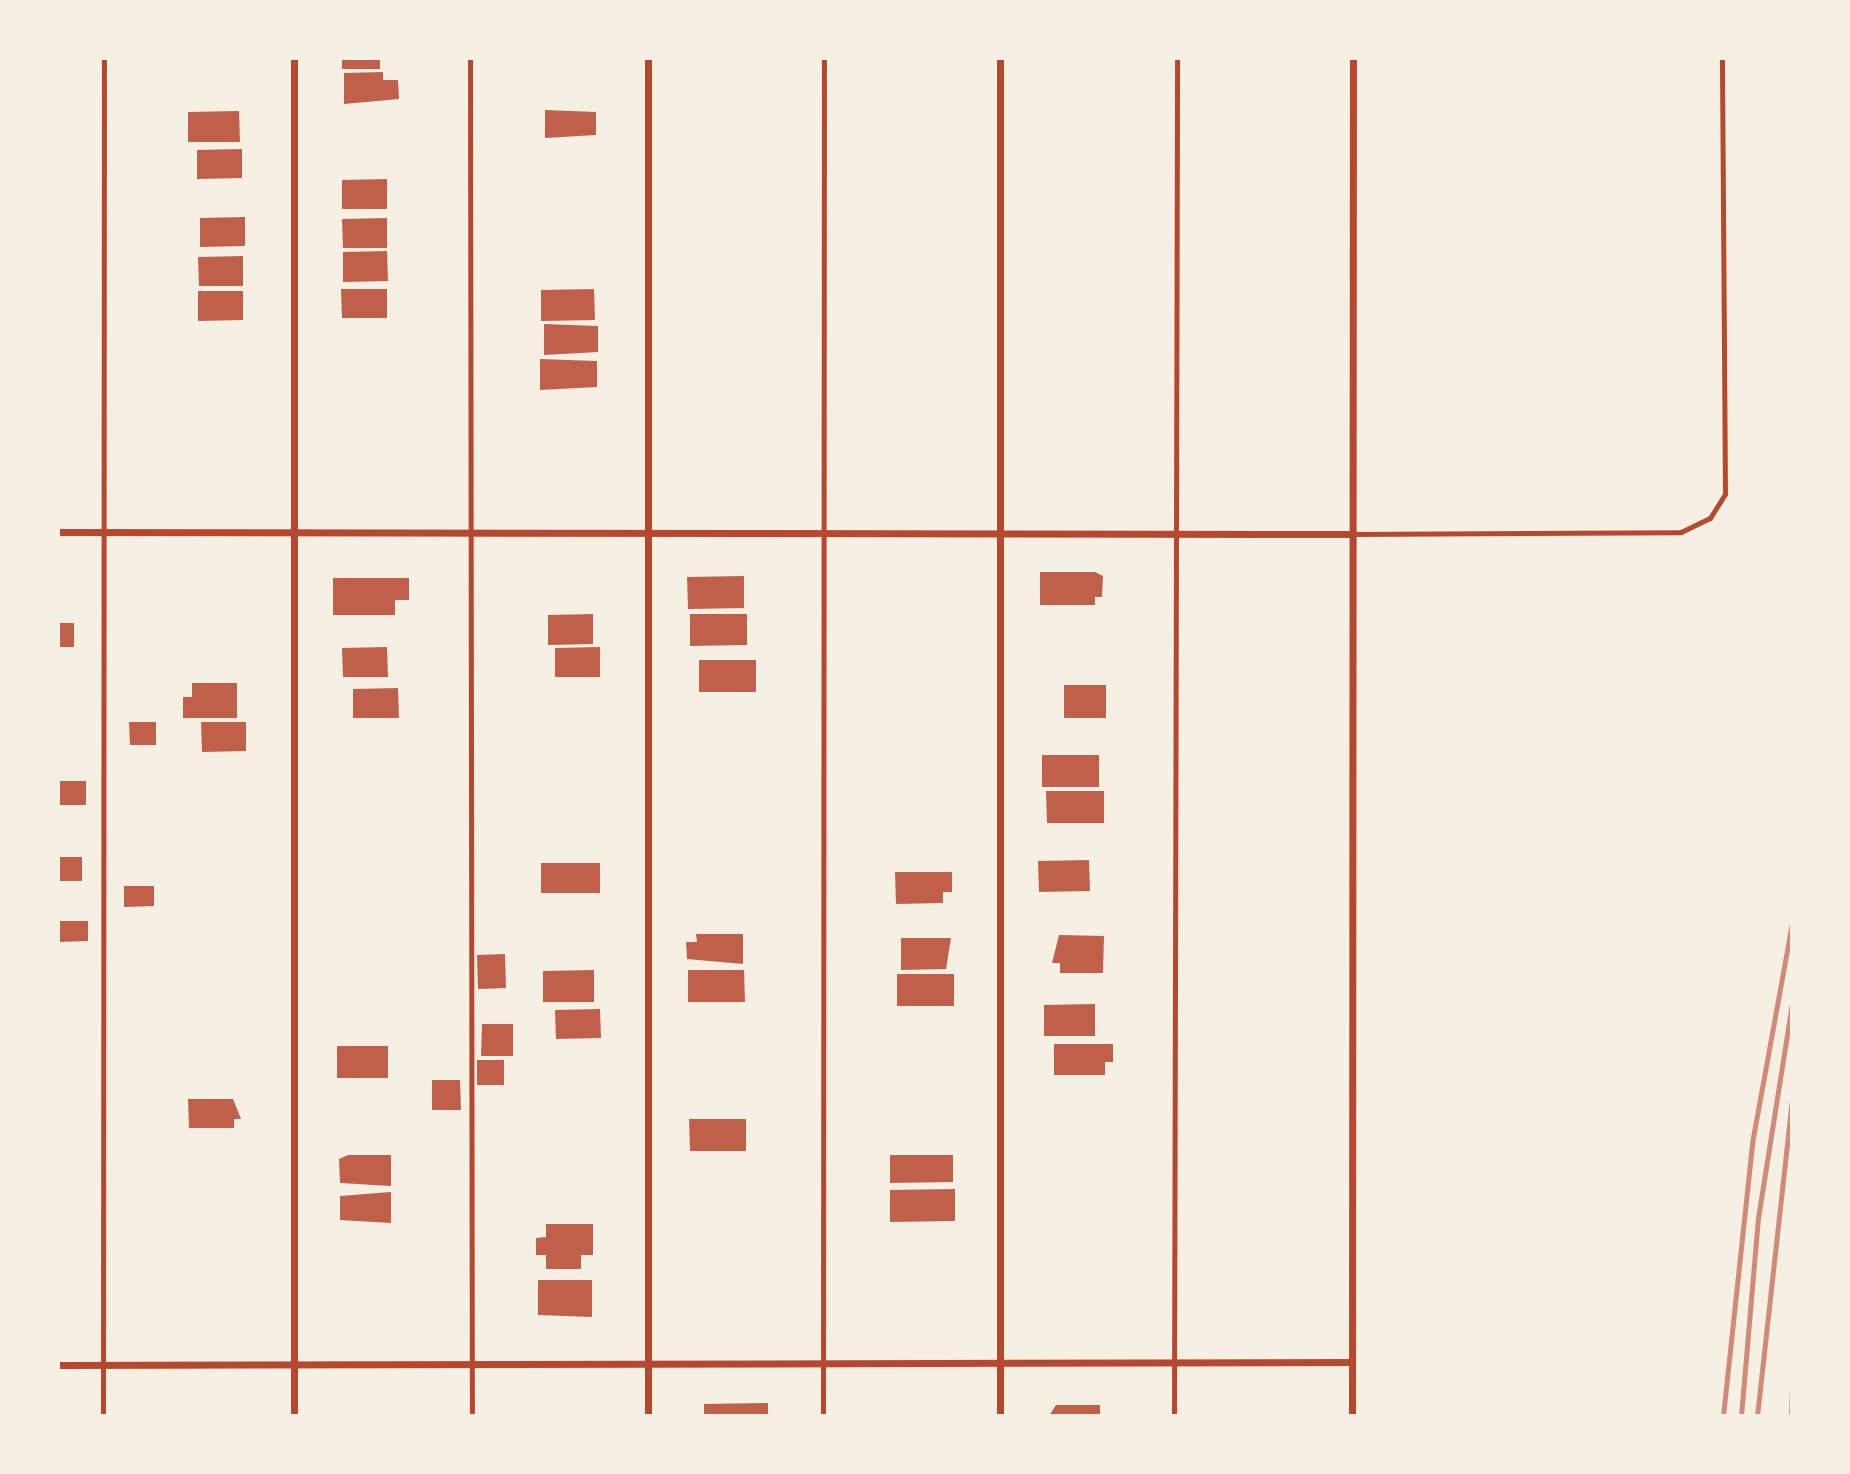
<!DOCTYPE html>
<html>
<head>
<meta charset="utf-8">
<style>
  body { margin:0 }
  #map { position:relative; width:1850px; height:1474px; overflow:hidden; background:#f6efe4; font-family:"Space Grotesk",sans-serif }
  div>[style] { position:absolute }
  .building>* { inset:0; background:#bf614a }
  .service>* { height:5px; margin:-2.5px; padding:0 2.5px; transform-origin:2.5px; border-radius:2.5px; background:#b5482f }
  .minor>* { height:7px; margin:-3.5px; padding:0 3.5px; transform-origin:3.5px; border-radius:3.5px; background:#b5482f }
  .rail>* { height:5px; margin:-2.5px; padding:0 2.5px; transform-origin:2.5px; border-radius:2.5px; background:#cf8b77 }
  span { translate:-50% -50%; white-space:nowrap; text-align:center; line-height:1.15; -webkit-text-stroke:5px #f6efe4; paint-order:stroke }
  .frame { position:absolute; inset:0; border:60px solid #f6efe4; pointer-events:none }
</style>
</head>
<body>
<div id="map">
  <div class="building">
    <i style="clip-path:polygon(342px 58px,380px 58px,380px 69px,342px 69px)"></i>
    <i style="clip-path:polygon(383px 72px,383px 80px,398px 80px,399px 99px,344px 104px,344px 73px)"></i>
    <i style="clip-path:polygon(545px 110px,596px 112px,596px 135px,545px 138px)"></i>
    <i style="clip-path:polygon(239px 111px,240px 142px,188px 142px,188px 112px)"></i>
    <i style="clip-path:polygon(242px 149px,242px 178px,197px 179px,197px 150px)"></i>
    <i style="clip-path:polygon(387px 179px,387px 209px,342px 209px,342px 180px)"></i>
    <i style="clip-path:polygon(245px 217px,245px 246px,200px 247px,200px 218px)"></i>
    <i style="clip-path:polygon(387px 218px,387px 248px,343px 248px,342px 219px)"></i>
    <i style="clip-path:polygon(387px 251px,388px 281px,343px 282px,343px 252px)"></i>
    <i style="clip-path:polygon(243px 256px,243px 286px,199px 286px,198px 257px)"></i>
    <i style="clip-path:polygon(341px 289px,387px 289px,387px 318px,342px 318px)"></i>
    <i style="clip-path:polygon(594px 289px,595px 320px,541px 321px,541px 290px)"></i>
    <i style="clip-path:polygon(198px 291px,243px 291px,243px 320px,198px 321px)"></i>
    <i style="clip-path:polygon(544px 324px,598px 326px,598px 352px,544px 355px)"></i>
    <i style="clip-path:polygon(540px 359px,597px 361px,597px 387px,540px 390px)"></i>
    <i style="clip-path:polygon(1040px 572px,1095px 572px,1103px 576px,1102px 597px,1095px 597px,1095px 605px,1040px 605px)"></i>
    <i style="clip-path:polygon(744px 576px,744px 608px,688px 609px,687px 577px)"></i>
    <i style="clip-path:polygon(333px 578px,409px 578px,409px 600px,395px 600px,395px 615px,333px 615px)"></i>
    <i style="clip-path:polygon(593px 614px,593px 644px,548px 645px,548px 615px)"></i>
    <i style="clip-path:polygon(690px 614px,747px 614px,747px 645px,690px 646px)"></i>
    <i style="clip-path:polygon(58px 623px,74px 623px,74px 647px,58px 647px)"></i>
    <i style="clip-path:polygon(387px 647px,388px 677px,343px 677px,342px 648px)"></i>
    <i style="clip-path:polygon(600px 647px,600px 677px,555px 677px,555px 648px)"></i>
    <i style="clip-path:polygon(699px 660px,756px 660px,756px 692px,699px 692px)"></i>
    <i style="clip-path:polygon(192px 683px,237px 683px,237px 718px,183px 718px,183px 697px,192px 697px)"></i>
    <i style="clip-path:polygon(1064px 685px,1106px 685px,1106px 718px,1064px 718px)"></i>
    <i style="clip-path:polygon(398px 688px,399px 718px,353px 718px,353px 689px)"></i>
    <i style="clip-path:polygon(129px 722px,156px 722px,156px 745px,130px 745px)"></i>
    <i style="clip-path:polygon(201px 722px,246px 722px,246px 751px,202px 752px)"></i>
    <i style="clip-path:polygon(1042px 755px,1099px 755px,1099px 787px,1042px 787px)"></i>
    <i style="clip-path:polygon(59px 781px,86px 781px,86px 805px,59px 805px)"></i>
    <i style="clip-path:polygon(1046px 791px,1104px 791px,1104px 823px,1047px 823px)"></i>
    <i style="clip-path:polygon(58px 857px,82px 857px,82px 881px,58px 881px)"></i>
    <i style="clip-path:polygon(1089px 860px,1090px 891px,1039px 892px,1038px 861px)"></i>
    <i style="clip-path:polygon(541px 863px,600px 863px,600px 893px,541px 893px)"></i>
    <i style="clip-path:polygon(895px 872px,952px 872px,952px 892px,943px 892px,943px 903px,896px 904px)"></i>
    <i style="clip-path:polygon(124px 886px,154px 886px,154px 906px,124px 907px)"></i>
    <i style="clip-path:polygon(58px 921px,88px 921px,88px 941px,58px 942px)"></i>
    <i style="clip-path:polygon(696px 934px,743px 934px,743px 964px,687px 959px,686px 942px,697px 942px)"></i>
    <i style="clip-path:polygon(1059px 935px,1104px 936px,1103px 973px,1060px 973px,1060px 963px,1052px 963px)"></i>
    <i style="clip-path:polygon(901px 938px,951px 938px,946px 969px,901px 970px)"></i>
    <i style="clip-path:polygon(505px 954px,506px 988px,478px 989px,477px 955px)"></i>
    <i style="clip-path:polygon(594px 970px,594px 1002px,543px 1002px,543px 971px)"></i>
    <i style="clip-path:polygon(688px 970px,744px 970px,745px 1002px,688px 1002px)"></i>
    <i style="clip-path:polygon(897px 974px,954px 974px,954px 1006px,897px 1006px)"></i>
    <i style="clip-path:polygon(1095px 1004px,1095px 1036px,1044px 1036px,1044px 1005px)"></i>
    <i style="clip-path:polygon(600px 1009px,601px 1038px,556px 1039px,555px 1010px)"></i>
    <i style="clip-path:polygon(482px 1024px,513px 1024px,513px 1056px,481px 1056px)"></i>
    <i style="clip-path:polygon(1054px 1044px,1113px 1044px,1113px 1062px,1105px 1062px,1105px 1075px,1054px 1075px)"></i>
    <i style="clip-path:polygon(337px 1046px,388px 1046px,388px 1078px,337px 1078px)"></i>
    <i style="clip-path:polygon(477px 1060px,504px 1060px,504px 1085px,477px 1085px)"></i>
    <i style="clip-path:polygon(432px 1080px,460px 1080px,461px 1110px,432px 1110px)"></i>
    <i style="clip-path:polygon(188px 1099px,233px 1099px,241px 1119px,234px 1119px,234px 1128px,189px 1128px)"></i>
    <i style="clip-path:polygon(689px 1119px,746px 1119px,746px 1151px,690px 1151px)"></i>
    <i style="clip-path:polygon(348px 1155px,391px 1155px,391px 1186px,340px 1183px,339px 1159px)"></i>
    <i style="clip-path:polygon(890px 1155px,953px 1155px,953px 1182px,890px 1183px)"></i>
    <i style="clip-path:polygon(955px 1189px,955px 1221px,890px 1222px,890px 1190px)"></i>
    <i style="clip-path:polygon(391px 1192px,391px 1223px,340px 1220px,340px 1196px)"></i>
    <i style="clip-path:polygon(546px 1224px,593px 1224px,593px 1255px,581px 1255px,581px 1269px,546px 1269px,546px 1255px,536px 1255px,536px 1238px,546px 1237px)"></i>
    <i style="clip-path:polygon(538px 1280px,592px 1280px,592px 1317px,538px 1315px)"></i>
    <i style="clip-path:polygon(768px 1403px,768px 1416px,704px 1416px,704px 1404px)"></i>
    <i style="clip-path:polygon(1056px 1405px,1100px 1405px,1100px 1416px,1049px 1416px)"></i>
  </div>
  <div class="service">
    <i style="left:470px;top:58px;width:1358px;rotate:89.92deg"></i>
    <i style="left:1352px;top:534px;width:329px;rotate:-0.3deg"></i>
    <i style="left:1681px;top:532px;width:32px;rotate:-26deg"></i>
    <i style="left:1710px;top:518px;width:28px;rotate:-58deg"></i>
    <i style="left:1725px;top:494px;width:436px;rotate:-90.4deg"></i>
    <i style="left:103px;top:1416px;width:1358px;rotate:-89.96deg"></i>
    <i style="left:823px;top:1416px;width:1358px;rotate:-89.96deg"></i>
    <i style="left:1174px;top:1416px;width:1358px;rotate:-89.87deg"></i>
  </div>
  <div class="minor">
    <i style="left:294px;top:58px;width:1358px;rotate:90deg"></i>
    <i style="left:648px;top:58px;width:1358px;rotate:90deg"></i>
    <i style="left:58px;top:532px;width:1294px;rotate:0.09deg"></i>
    <i style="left:58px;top:1365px;width:1294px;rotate:-0.13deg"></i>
    <i style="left:1000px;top:1416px;width:1358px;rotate:-90deg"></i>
    <i style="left:1352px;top:1416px;width:1358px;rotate:-89.96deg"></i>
  </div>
  <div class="rail">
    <i style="left:1723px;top:1416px;width:275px;rotate:-83.9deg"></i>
    <i style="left:1752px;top:1143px;width:224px;rotate:-79.7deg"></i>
    <i style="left:1741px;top:1416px;width:199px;rotate:-85.1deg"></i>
    <i style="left:1758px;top:1218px;width:217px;rotate:-81deg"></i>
    <i style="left:1757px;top:1416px;width:318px;rotate:-83.7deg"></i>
    <i style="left:1791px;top:1416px;width:28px;rotate:-88deg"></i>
  </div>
  <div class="frame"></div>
</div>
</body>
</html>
